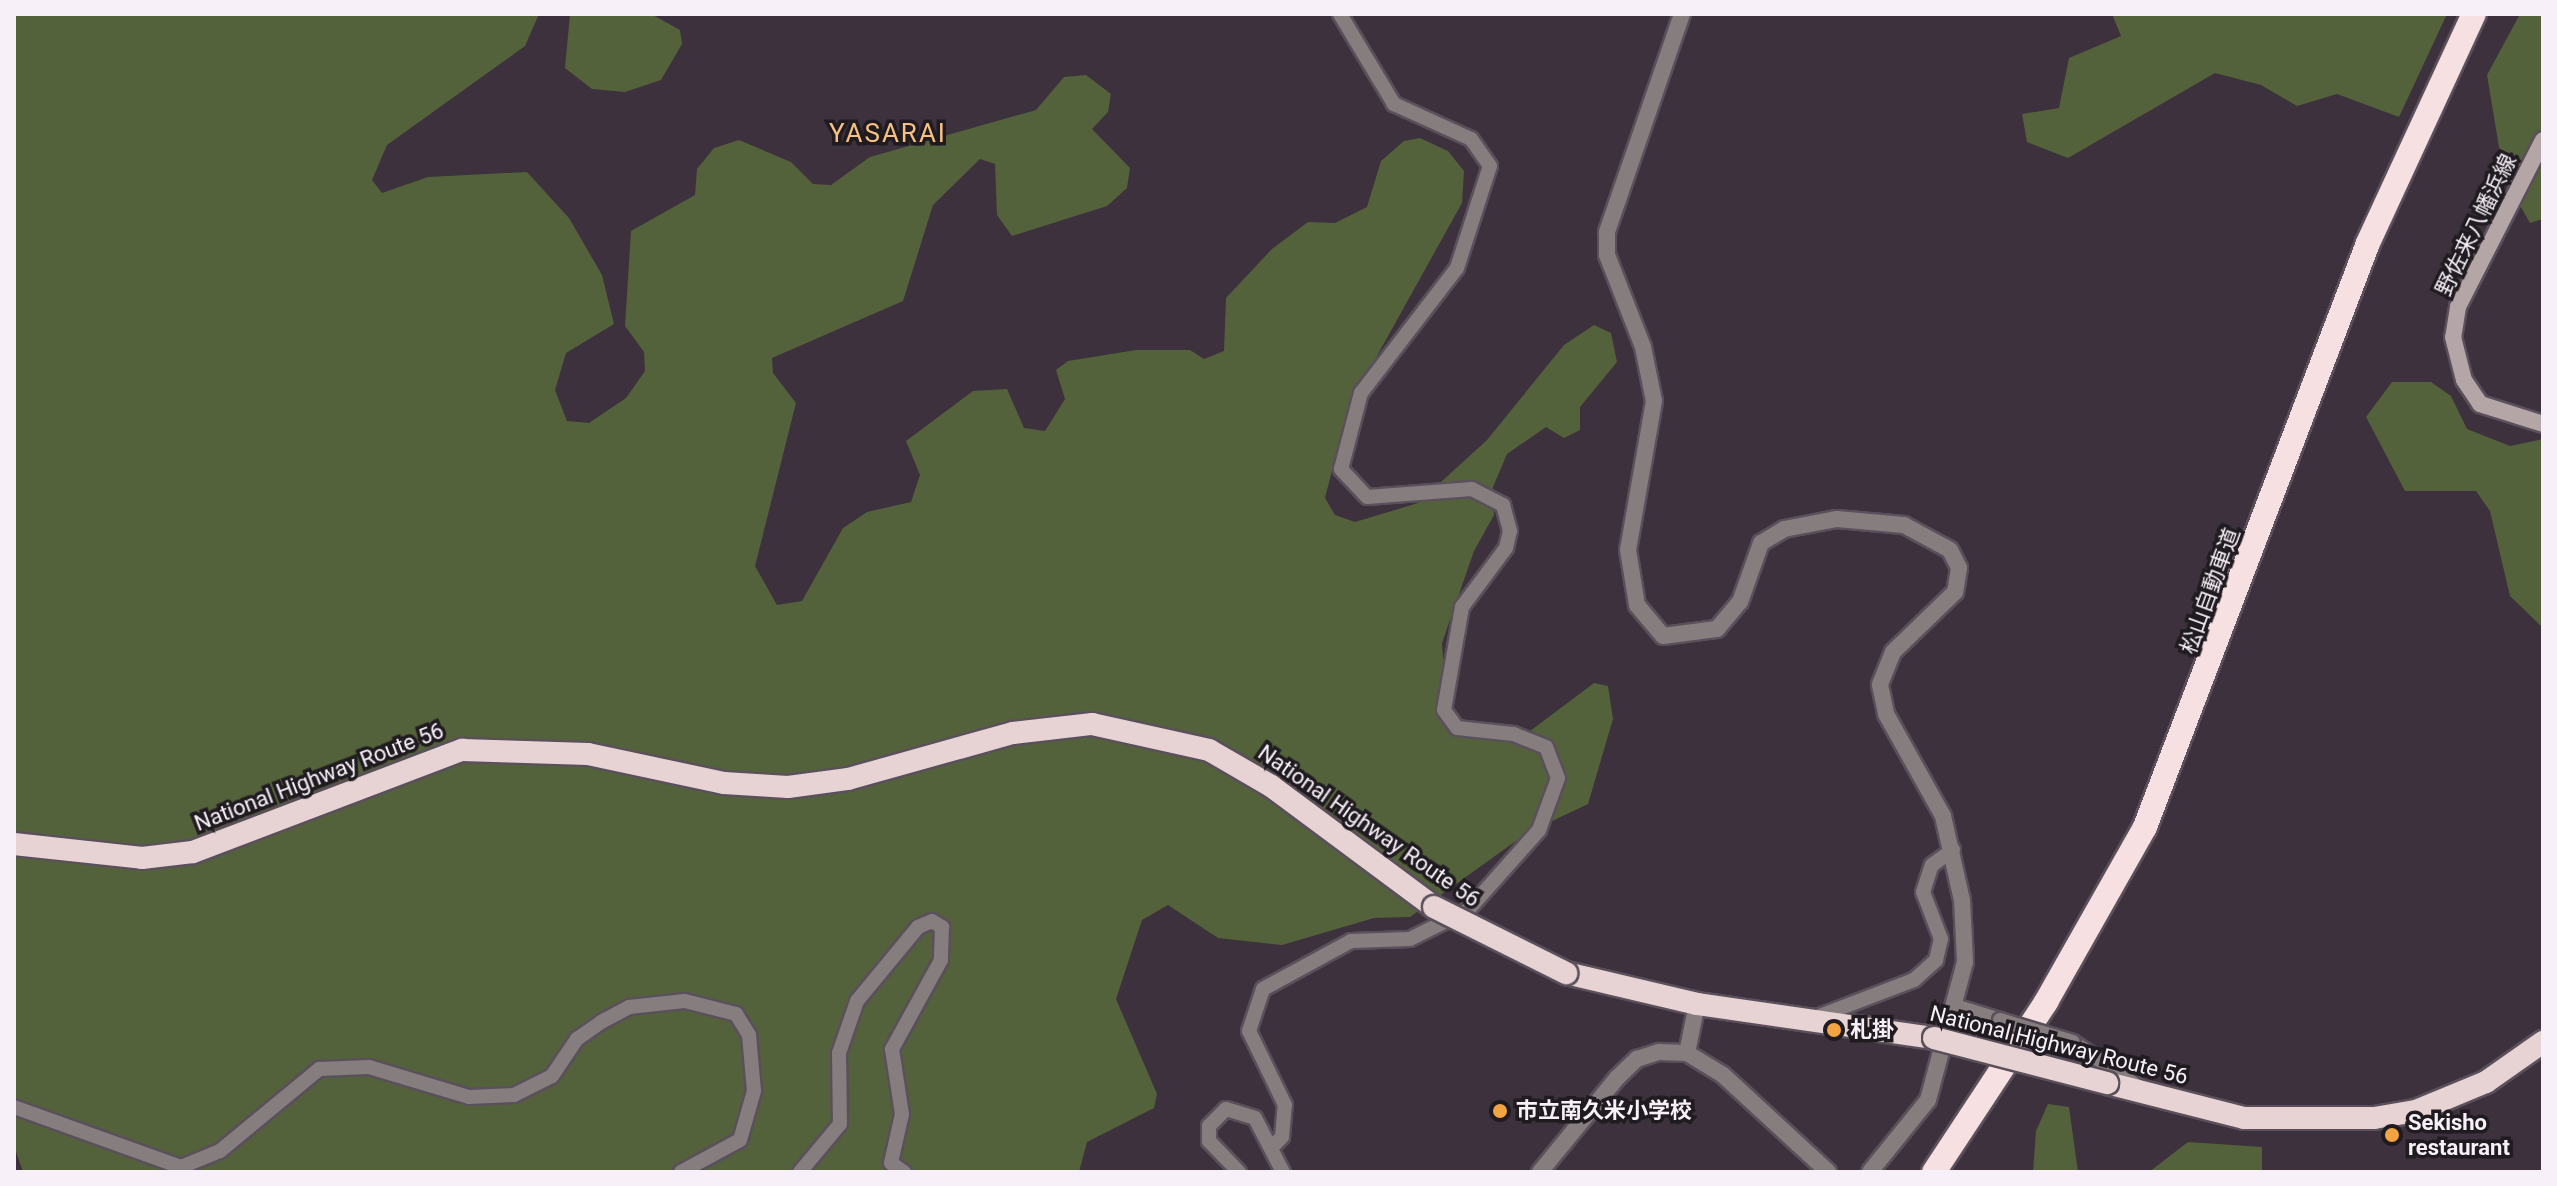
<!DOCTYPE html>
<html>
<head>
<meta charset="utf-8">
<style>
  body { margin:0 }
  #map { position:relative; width:2557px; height:1186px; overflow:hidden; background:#3c313d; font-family:Roboto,"Noto Sans JP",sans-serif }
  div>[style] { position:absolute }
  .forest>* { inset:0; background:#53623b }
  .roads { filter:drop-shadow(2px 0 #5a505b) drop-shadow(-2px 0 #5a505b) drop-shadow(0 2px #5a505b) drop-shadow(0 -2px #5a505b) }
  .minor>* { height:14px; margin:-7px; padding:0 7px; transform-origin:7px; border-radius:7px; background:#867d7e }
  .tertiary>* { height:16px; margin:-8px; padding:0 8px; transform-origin:8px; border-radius:8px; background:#867d7e }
  .secondary>* { height:16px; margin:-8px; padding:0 8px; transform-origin:8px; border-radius:8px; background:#b4a5a6 }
  .trunk>* { height:22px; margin:-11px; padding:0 11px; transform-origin:11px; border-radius:11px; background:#e7d2d4 }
  .motorway>* { height:24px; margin:-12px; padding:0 12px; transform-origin:12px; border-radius:12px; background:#f7e0e2 }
  .bridges { filter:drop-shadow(2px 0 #5a505b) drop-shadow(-2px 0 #5a505b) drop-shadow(0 2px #5a505b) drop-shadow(0 -2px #5a505b) }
  .minor-bridge>* { height:14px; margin:-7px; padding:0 7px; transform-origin:7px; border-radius:7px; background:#867d7e }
  .trunk-bridge>* { height:22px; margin:-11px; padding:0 11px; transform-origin:11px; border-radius:11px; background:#e7d2d4 }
  .dots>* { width:22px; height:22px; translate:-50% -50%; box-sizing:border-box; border:4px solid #201b20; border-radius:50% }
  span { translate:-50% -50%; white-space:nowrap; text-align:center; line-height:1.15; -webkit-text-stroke:7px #201b20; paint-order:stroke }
  .street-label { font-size:22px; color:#f7f0f8 }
  .poi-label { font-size:22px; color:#f7f0f8; font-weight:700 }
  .left { translate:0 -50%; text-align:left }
  .quarter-label { font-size:26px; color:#f8c184; letter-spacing:2px }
  .frame { position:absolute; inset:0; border:16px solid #f7f0f8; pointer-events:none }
</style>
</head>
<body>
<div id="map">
  <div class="forest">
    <i style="clip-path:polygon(14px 14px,539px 14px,525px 46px,387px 145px,372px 180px,382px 193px,428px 177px,527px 172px,569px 218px,602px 275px,614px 324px,566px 353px,555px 390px,567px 421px,589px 423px,626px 398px,645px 371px,644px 352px,625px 326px,631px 231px,695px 195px,697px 169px,714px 148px,739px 140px,791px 162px,813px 184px,831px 185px,870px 157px,1036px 110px,1064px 77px,1086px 75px,1111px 94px,1108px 112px,1092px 129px,1130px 168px,1127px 188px,1107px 206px,1012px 236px,997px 215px,995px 164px,980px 159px,933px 205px,903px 301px,772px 358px,773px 373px,796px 403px,755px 566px,777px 605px,802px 601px,843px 528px,867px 512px,911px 502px,920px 475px,906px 441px,973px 391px,1007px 389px,1024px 428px,1045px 431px,1065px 399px,1056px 370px,1068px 361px,1136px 350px,1190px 350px,1204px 359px,1224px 351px,1226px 298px,1272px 249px,1308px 222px,1335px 223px,1367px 207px,1381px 161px,1404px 141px,1420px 138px,1448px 151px,1464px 171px,1462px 203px,1348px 408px,1325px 498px,1335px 515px,1355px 522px,1418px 503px,1487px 440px,1564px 345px,1594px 325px,1611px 333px,1617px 362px,1580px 407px,1580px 430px,1564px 438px,1546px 427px,1507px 454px,1493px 487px,1494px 515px,1474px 551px,1442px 643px,1446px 702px,1459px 738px,1522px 737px,1594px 683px,1608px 686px,1613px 719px,1588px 804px,1527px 833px,1410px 917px,1374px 918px,1282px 945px,1218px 938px,1168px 905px,1142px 920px,1116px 999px,1157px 1094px,1154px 1108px,1087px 1142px,1079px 1172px,23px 1172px,14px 1146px)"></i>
    <i style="clip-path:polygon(570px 14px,651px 14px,680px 30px,682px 44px,661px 80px,625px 92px,592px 89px,565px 68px)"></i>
    <i style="clip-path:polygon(2112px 14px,2447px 14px,2399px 117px,2337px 94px,2297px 106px,2261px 85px,2215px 73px,2068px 158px,2027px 142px,2022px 114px,2059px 108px,2069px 58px,2121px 36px)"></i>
    <i style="clip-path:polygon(2520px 14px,2543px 14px,2543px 219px,2530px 223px,2504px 177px,2487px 75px)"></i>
    <i style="clip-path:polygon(2392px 382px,2431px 382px,2451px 396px,2467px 429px,2510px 446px,2543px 439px,2543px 628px,2510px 596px,2490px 511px,2476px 491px,2405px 491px,2366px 417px)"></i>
    <i style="clip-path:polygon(2048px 1104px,2069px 1107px,2078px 1172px,2033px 1172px,2036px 1131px)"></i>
    <i style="clip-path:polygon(2188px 1142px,2262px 1147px,2262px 1172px,2149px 1172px)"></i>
  </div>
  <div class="roads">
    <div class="minor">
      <i style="left:1958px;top:1007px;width:44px;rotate:17.2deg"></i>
      <i style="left:1817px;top:1017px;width:104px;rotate:-20.9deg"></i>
      <i style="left:1914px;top:980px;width:30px;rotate:-42deg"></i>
      <i style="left:1936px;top:960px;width:22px;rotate:-77deg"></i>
      <i style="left:1941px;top:939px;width:50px;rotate:-111deg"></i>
      <i style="left:1923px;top:892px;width:28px;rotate:-72deg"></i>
      <i style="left:1932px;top:865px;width:26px;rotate:-36deg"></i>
      <i style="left:2073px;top:1042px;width:86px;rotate:34.6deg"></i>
      <i style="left:14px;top:1107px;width:177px;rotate:19.8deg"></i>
      <i style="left:181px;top:1167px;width:42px;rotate:-22.3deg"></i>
      <i style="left:220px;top:1151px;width:129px;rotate:-39.6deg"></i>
      <i style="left:319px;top:1069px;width:50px;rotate:-2.3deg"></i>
      <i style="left:369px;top:1067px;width:104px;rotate:16.7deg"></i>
      <i style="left:469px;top:1097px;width:45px;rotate:-2.5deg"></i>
      <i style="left:514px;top:1095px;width:42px;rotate:-26.6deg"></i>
      <i style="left:552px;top:1076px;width:45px;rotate:-56deg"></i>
      <i style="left:577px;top:1039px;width:29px;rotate:-35deg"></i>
      <i style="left:601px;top:1022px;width:32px;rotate:-28deg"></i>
      <i style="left:629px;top:1007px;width:56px;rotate:-6.1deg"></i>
      <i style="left:685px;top:1001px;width:53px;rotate:14.3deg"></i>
      <i style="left:736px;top:1014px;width:25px;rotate:58deg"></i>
      <i style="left:749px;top:1035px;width:56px;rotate:84.9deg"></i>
      <i style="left:754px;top:1091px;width:51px;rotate:105.9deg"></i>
      <i style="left:740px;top:1140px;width:67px;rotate:151.5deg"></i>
      <i style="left:1273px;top:1146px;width:13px;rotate:-45deg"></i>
      <i style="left:1282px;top:1137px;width:32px;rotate:-85deg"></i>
      <i style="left:1285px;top:1105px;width:82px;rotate:-115.9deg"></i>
      <i style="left:1249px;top:1031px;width:44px;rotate:-71.6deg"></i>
      <i style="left:1263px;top:989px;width:100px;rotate:-28.6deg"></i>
      <i style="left:1351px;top:941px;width:59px;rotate:-1.9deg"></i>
      <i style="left:1410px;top:939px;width:65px;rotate:-26.6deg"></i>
      <i style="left:1468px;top:910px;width:107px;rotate:-48.4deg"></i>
      <i style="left:1539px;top:830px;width:55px;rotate:-69.9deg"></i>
      <i style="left:1558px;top:778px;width:33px;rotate:-111deg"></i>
      <i style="left:1546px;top:747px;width:35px;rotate:-158deg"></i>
      <i style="left:1513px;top:734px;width:56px;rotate:-173.9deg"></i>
      <i style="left:1457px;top:728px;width:22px;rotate:-126deg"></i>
      <i style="left:1444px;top:710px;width:105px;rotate:-80.1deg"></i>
      <i style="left:1462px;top:607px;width:74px;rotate:-53.3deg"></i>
      <i style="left:1506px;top:548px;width:17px;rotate:-77deg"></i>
      <i style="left:1510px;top:531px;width:27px;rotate:-105deg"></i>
      <i style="left:1503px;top:505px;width:35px;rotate:-153deg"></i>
      <i style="left:1472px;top:489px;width:105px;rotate:175.6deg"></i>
      <i style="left:1367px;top:497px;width:38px;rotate:-133deg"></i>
      <i style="left:1341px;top:469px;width:79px;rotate:-75.3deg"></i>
      <i style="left:1361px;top:393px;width:158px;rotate:-52.5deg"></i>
      <i style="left:1457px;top:268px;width:107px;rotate:-72.1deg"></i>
      <i style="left:1490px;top:166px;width:33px;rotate:-125deg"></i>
      <i style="left:1471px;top:139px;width:85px;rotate:-155.6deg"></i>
      <i style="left:1394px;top:104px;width:105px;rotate:-121deg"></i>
      <i style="left:800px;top:1172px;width:62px;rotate:-50.2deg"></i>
      <i style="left:840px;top:1124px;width:71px;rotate:-90.8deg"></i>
      <i style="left:839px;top:1053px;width:55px;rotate:-70.9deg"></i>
      <i style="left:857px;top:1001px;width:96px;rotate:-50.5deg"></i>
      <i style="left:918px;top:927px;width:15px;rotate:-23deg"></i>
      <i style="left:932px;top:921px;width:12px;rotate:31deg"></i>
      <i style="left:942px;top:927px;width:33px;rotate:92deg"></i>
      <i style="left:941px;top:960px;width:102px;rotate:118.8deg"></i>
      <i style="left:892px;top:1049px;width:66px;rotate:81.3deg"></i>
      <i style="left:902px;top:1114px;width:50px;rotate:102.7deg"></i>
      <i style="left:891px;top:1163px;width:16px;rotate:35deg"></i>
      <i style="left:1239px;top:1172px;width:43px;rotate:-134.1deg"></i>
      <i style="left:1209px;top:1141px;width:15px;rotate:-90deg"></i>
      <i style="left:1209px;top:1126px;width:24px;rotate:-45deg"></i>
      <i style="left:1226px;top:1109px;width:30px;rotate:17deg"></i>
      <i style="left:1255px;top:1118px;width:61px;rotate:62.6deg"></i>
    </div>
    <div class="tertiary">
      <i style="left:1682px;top:14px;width:231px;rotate:109deg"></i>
      <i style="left:1607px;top:232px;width:23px;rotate:90deg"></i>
      <i style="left:1607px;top:255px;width:99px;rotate:68.6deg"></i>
      <i style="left:1643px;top:347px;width:55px;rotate:78.5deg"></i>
      <i style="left:1654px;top:401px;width:151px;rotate:99.9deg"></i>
      <i style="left:1628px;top:550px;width:56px;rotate:80.7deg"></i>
      <i style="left:1637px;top:605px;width:40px;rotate:50deg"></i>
      <i style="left:1663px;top:636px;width:54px;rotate:-7.4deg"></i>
      <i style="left:1717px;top:629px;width:35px;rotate:-50deg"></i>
      <i style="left:1740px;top:602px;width:63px;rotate:-70.4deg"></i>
      <i style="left:1761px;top:543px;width:27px;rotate:-31deg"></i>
      <i style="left:1784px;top:529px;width:54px;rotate:-10.7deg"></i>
      <i style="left:1837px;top:519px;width:67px;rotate:5.1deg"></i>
      <i style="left:1904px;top:525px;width:52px;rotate:28.5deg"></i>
      <i style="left:1950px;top:550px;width:20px;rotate:63deg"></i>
      <i style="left:1959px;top:568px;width:24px;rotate:99deg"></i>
      <i style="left:1955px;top:592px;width:86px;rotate:135.9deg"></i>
      <i style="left:1893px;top:652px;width:35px;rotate:112deg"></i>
      <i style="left:1880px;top:685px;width:30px;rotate:78deg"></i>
      <i style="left:1886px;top:714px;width:117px;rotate:60.8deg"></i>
      <i style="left:1943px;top:816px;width:86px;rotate:77.3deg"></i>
      <i style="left:1962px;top:900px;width:62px;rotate:87.2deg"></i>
      <i style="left:1965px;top:962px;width:143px;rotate:105deg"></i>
      <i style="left:1928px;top:1100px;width:92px;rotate:128.9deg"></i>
      <i style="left:1687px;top:1053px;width:50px;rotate:-78.5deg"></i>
      <i style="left:1540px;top:1172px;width:122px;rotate:-50.7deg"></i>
      <i style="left:1617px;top:1078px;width:28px;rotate:-44deg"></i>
      <i style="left:1637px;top:1059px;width:23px;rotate:-18deg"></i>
      <i style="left:1659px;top:1052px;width:28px;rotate:2deg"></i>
      <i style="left:1687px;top:1053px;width:42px;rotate:31.4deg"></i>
      <i style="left:1723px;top:1075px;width:143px;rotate:42.7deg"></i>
    </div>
    <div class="secondary">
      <i style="left:2543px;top:140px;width:187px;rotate:117deg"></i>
      <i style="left:2458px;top:307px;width:30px;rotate:99deg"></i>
      <i style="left:2453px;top:337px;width:44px;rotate:75.7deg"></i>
      <i style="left:2464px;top:380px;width:29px;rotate:56deg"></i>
      <i style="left:2480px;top:404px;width:66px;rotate:17.6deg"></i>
    </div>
    <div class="trunk">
      <i style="left:14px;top:844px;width:129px;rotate:6.2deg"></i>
      <i style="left:142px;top:858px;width:51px;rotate:-6.7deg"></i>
      <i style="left:193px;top:852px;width:288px;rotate:-20.8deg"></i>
      <i style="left:462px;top:750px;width:126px;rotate:1.8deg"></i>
      <i style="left:588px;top:754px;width:139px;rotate:12deg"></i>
      <i style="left:724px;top:783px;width:64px;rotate:3.6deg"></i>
      <i style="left:788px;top:787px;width:61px;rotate:-7.6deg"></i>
      <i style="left:848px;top:779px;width:171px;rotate:-15.6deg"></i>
      <i style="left:1013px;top:733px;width:80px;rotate:-6.5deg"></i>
      <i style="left:1092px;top:724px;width:120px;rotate:12.5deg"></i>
      <i style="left:1209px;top:750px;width:72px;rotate:30.1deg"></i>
      <i style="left:1271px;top:786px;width:203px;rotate:36.6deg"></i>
      <i style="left:1566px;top:973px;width:135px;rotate:13.3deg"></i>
      <i style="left:1697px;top:1004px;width:239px;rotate:8.2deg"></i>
      <i style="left:2107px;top:1083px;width:141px;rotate:14.3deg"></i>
      <i style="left:2244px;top:1118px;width:130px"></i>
      <i style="left:2374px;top:1118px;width:43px;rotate:-9.5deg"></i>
      <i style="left:2416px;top:1111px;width:76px;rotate:-22.5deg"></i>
      <i style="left:2486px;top:1082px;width:70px;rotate:-35.1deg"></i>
    </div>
    <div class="motorway">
      <i style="left:1934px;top:1172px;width:204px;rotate:-56.6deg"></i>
      <i style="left:2046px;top:1002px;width:201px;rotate:-60.5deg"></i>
      <i style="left:2145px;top:827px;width:625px;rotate:-69.1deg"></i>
      <i style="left:2368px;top:243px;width:252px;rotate:-65.2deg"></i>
    </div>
  </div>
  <div class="bridges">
    <div class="minor-bridge">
      <i style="left:2000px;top:1020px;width:76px;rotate:16.8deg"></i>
    </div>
    <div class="trunk-bridge">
      <i style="left:1434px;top:907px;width:148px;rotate:26.6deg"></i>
      <i style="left:1934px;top:1038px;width:179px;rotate:14.6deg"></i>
    </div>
  </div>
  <div class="dots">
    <i style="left:1834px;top:1030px;background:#f3a442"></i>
    <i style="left:1500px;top:1111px;background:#f3a442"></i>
    <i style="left:2392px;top:1135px;background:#f3a442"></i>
  </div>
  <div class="street-label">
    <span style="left:2476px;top:225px;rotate:-64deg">野佐来八幡浜線</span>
    <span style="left:2210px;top:591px;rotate:-70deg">松山自動車道</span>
    <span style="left:319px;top:777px;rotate:-21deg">National Highway Route 56</span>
    <span style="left:1369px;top:826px;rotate:35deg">National Highway Route 56</span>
    <span style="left:2059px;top:1045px;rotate:14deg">National Highway Route 56</span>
  </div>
  <div class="poi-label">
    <span class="left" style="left:1850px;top:1030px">札掛</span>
    <span class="left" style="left:1516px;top:1111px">市立南久米小学校</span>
    <span class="left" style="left:2408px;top:1135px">Sekisho<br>restaurant</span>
  </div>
  <div class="quarter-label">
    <span style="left:888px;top:134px">YASARAI</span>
  </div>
  <div class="frame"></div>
</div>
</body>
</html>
